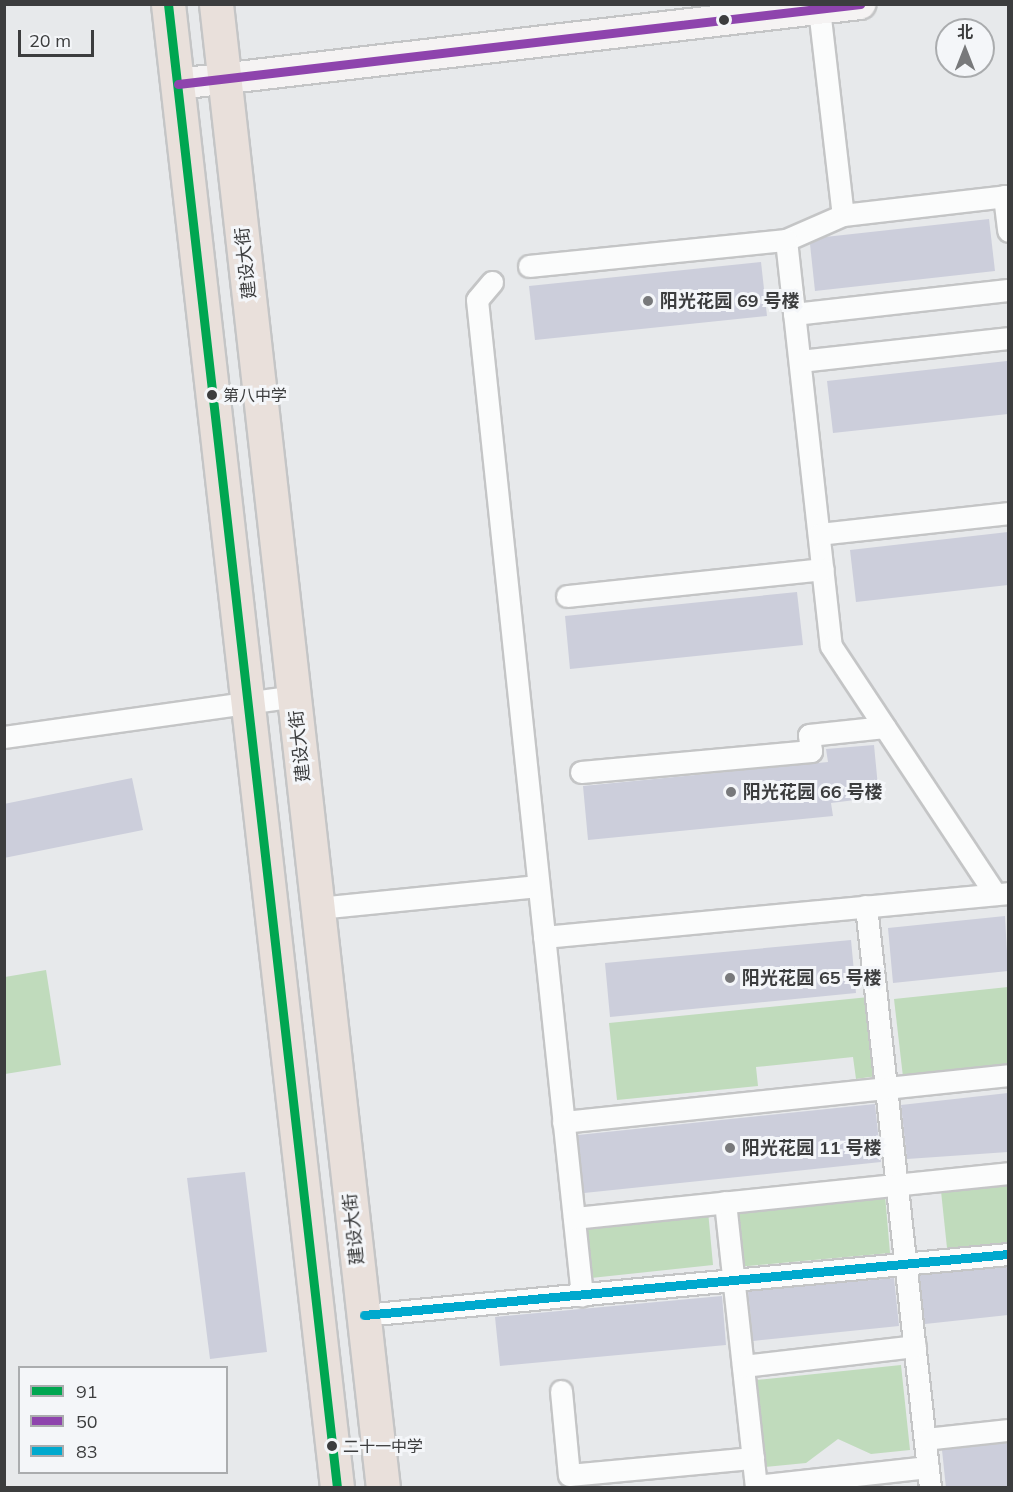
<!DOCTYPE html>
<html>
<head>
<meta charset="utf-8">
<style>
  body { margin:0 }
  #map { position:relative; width:1013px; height:1492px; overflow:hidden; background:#e7e9eb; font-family:Mulish,"Noto Sans SC",sans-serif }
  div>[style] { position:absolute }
  .green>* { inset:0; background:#c0dbbc }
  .building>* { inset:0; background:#cccedb }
  .roads { filter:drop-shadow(2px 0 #c4c5c6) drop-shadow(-2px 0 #c4c5c6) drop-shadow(0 2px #c4c5c6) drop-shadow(0 -2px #c4c5c6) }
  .street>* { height:21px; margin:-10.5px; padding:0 10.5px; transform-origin:10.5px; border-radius:10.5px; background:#fbfcfc }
  .secondary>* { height:30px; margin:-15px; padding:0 15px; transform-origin:15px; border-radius:15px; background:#f5f3f3 }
  .highway>* { height:33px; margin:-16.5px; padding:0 16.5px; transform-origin:16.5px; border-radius:16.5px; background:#e9e0db }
  .bus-1>* { height:9px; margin:-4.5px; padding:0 4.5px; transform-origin:4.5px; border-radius:4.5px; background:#00a651 }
  .bus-2>* { height:9px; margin:-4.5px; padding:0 4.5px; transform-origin:4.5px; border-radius:4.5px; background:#8e44ad }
  .bus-3>* { height:9px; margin:-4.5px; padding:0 4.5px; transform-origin:4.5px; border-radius:4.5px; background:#00a9ce }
  .dots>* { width:16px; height:16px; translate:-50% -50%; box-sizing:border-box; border:3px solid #f4f6f9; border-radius:50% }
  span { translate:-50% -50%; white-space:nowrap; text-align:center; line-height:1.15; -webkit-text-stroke:6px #f4f6f9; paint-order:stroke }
  .bus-label { font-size:16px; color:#3c3d3e }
  .left { translate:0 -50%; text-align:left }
  .street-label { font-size:18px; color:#3c3d3e }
  .poi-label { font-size:18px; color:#3c3d3e; font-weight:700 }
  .frame { position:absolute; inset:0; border:6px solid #3c3d3e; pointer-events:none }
  .legend { position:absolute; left:18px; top:1366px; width:210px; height:108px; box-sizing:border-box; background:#f4f6f9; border:2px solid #aaacae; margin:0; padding:8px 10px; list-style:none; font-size:18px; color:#3c3d3e }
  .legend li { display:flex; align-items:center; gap:12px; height:30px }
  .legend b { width:30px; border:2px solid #aaacae }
  .north { position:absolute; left:935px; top:18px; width:60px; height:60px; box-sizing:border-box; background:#f4f6f9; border:2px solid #aaacae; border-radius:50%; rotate:0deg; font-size:16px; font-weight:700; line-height:24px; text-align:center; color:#3c3d3e }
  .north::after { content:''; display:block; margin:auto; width:21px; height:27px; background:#78797b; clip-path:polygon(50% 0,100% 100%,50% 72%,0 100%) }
  .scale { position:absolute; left:18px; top:30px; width:76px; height:27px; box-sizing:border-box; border:3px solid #3c3d3e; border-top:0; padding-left:8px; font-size:18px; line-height:21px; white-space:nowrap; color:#3c3d3e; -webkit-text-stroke:4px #f4f6f9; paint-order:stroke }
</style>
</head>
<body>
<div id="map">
  <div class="green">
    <i style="clip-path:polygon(46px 970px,61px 1065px,5px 1074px,5px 977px)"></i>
    <i style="clip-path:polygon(1008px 987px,1008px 1066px,903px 1077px,894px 999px)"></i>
    <i style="clip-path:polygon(869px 997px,877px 1076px,856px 1079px,853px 1057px,756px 1067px,758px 1086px,617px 1100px,609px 1023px)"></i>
    <i style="clip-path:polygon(1008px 1185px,1008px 1243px,947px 1248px,941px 1191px)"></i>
    <i style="clip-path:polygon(885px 1195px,890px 1253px,737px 1267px,732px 1210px)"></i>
    <i style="clip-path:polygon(708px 1211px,713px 1265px,591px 1278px,586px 1223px)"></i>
    <i style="clip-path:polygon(901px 1365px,910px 1450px,871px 1454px,838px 1439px,806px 1463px,765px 1467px,756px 1380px)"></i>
  </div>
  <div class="building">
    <i style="clip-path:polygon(989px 219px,995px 271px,815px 291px,810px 244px,825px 237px)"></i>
    <i style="clip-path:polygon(761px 262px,767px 316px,535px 340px,529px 286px)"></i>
    <i style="clip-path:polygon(1007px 361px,1008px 414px,833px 433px,827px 381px)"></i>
    <i style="clip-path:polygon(1008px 532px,1008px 585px,856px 602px,850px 550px)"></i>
    <i style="clip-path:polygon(797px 592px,803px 645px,570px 669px,565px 616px)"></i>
    <i style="clip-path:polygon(874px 745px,879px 797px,831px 803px,833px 816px,588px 840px,583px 786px,828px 762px,826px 749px)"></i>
    <i style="clip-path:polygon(132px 778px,143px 830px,4px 858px,4px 804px)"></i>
    <i style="clip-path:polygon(1005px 916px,1008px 971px,893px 983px,888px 928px)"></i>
    <i style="clip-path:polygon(851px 940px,856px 993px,610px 1017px,605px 963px)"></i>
    <i style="clip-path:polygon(1008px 1093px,1008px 1152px,907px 1159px,901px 1105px)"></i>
    <i style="clip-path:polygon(875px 1104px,881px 1162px,584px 1193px,578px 1135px)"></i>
    <i style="clip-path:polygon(245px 1172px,267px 1352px,210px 1359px,187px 1178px)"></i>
    <i style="clip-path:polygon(1008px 1267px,1008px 1315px,925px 1324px,919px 1275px)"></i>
    <i style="clip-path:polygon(894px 1278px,899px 1326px,753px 1341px,748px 1291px)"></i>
    <i style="clip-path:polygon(722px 1296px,726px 1345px,500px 1366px,495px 1317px)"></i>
    <i style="clip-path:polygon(1008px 1443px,1008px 1488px,946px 1488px,942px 1450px)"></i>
  </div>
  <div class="roads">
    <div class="street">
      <i style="left:819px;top:9px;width:207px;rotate:83.4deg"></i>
      <i style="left:843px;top:215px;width:62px;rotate:156.3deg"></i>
      <i style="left:786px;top:240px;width:408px;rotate:83.7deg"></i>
      <i style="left:831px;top:646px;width:297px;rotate:56.5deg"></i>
      <i style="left:1004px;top:196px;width:35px;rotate:83deg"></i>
      <i style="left:843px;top:215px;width:166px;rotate:-6.6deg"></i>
      <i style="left:529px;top:266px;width:258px;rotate:-5.8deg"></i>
      <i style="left:492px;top:282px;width:23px;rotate:130deg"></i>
      <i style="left:477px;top:300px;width:1001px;rotate:83.98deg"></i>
      <i style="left:794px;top:314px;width:215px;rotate:-6.4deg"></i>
      <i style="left:800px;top:361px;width:209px;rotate:-6.3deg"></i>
      <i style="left:819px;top:534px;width:190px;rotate:-6.3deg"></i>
      <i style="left:567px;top:596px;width:257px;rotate:-6deg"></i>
      <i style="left:4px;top:737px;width:293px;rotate:-8deg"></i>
      <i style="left:581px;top:772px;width:231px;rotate:-5.2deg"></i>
      <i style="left:811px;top:751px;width:16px;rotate:-97deg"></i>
      <i style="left:809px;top:735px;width:76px;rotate:-6deg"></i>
      <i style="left:866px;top:906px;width:586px;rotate:83.72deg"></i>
      <i style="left:318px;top:908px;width:221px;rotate:-5.7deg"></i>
      <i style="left:544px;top:937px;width:464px;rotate:-5.4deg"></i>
      <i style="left:563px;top:1122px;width:447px;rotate:-6deg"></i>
      <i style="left:725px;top:1202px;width:288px;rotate:83.8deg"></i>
      <i style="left:574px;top:1218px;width:436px;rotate:-5.9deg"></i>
      <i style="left:364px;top:1315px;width:647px;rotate:-5.41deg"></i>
      <i style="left:743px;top:1366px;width:173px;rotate:-6.6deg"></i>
      <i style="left:561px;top:1391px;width:84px;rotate:84.6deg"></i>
      <i style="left:569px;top:1475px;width:185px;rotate:-5.3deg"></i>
      <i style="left:925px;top:1439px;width:83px;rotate:-6.2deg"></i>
      <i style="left:756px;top:1486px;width:173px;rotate:-6.3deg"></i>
    </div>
    <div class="secondary">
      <i style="left:178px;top:84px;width:687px;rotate:-6.69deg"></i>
    </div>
    <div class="highway">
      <i style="left:168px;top:4px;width:1494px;rotate:83.5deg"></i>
      <i style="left:216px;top:4px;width:1493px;rotate:83.58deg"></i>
    </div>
  </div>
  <div class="bus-1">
    <i style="left:168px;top:4px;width:1494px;rotate:83.5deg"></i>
  </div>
  <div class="bus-2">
    <i style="left:178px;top:84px;width:687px;rotate:-6.69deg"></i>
  </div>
  <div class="bus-3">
    <i style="left:364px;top:1315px;width:647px;rotate:-5.41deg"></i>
  </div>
  <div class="dots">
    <i style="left:724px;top:20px;background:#3c3d3e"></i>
    <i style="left:648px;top:301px;background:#78797b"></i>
    <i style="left:212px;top:395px;background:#3c3d3e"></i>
    <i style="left:731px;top:792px;background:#78797b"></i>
    <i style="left:730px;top:978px;background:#78797b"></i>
    <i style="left:730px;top:1148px;background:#78797b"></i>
    <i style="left:332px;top:1446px;background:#3c3d3e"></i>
  </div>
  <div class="bus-label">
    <span class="left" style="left:223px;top:395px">第八中学</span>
    <span class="left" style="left:343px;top:1446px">二十一中学</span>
  </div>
  <div class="street-label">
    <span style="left:246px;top:263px;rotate:-96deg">建设大街</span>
    <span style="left:300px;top:746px;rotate:-96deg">建设大街</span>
    <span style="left:354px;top:1229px;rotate:-96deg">建设大街</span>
  </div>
  <div class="poi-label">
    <span class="left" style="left:660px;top:301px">阳光花园 69 号楼</span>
    <span class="left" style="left:743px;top:792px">阳光花园 66 号楼</span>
    <span class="left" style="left:742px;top:978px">阳光花园 65 号楼</span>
    <span class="left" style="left:742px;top:1148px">阳光花园 11 号楼</span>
  </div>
  <div class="frame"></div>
  <ul class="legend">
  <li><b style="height:8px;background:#00a651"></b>91</li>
  <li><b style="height:8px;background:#8e44ad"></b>50</li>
  <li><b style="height:8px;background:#00a9ce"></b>83</li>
  </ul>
  <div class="north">北</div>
  <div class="scale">20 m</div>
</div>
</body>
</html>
